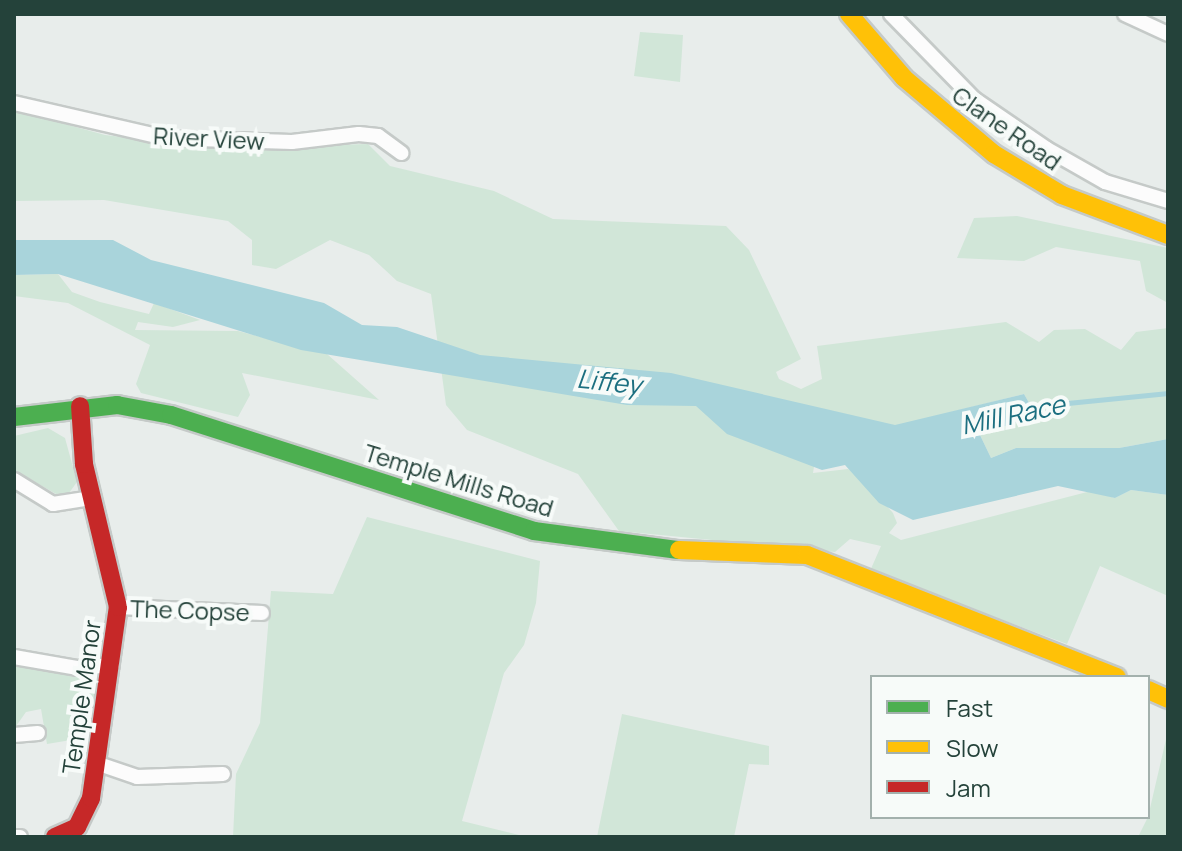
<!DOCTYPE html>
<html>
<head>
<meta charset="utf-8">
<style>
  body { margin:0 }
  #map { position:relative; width:1182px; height:851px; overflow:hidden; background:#e8edeb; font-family:Manrope,sans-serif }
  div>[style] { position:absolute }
  .green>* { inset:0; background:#d1e6d8 }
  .water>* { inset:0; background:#a9d4db }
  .stream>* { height:5px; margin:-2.5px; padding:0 2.5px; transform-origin:2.5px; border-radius:2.5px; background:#a9d4db }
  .roads { filter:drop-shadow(2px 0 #c5cac8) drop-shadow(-2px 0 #c5cac8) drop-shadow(0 2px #c5cac8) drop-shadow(0 -2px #c5cac8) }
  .street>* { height:14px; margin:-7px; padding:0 7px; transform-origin:7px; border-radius:7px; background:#fcfcfc }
  .fast>* { height:18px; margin:-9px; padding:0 9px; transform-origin:9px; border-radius:9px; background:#4caf50 }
  .slow>* { height:18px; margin:-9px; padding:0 9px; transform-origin:9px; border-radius:9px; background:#ffc107 }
  .jam>* { height:18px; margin:-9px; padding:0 9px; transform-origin:9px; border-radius:9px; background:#c62828 }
  span { translate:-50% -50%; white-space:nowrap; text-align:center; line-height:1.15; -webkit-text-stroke:8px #f7fbf9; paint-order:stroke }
  .street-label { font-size:24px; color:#24423a }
  .water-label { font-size:26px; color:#1c6f80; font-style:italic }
  .frame { position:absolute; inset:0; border:16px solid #24423a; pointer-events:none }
  .legend { position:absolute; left:870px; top:675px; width:280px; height:144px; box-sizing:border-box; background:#f7fbf9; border:2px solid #a3b1ad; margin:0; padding:10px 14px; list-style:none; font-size:24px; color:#24423a }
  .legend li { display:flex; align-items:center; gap:16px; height:40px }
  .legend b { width:40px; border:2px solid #a3b1ad }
</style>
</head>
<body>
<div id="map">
  <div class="green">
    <i style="clip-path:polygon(640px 32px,683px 35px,680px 82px,634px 76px)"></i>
    <i style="clip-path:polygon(14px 110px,105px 135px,216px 148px,368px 144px,390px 166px,494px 191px,553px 219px,726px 226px,749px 250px,801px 359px,776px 372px,779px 379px,801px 389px,822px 379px,817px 346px,1006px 322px,1039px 342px,1054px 330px,1085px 329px,1121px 350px,1136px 332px,1168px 328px,1168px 439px,1119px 448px,1016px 448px,991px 458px,980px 435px,1036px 415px,1024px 394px,895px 426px,823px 409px,813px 473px,848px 469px,860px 476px,893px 513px,897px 523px,889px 533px,901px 540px,1091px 491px,1115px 498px,1131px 490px,1168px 495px,1168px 596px,1100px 566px,1067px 644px,870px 571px,881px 546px,850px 539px,835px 552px,619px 531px,578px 474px,467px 430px,446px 405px,431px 294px,397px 281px,369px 255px,330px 240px,276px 269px,252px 265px,252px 240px,228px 221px,104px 200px,14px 201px)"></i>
    <i style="clip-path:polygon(1017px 216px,1168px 248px,1168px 303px,1146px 291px,1140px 261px,1056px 247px,1024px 261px,957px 258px,974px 218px)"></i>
    <i style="clip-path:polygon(58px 274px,72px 292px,100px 302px,149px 314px,154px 303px,200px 320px,173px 327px,138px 322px,135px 330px,238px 331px,327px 354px,379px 400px,242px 373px,250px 395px,238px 417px,141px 393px,136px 384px,150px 345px,68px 303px,14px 296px,14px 275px)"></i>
    <i style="clip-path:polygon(48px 428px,65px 438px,77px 482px,69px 493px,56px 494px,14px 470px,14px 436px)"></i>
    <i style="clip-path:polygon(367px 517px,540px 561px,536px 603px,524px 645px,504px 673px,462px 821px,527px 837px,233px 837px,236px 774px,260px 723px,271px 591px,333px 594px)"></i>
    <i style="clip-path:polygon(14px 662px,103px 676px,95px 736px,47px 744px,41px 709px,26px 712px,14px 729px)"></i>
    <i style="clip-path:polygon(622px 714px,769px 746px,769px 765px,749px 764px,734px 837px,597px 837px)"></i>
    <i style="clip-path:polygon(1167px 735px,1168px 837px,1138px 837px,1148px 817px)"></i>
  </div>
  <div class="water">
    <i style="clip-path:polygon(14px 240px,113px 240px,151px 260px,324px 303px,362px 325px,397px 327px,480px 355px,671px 373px,895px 425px,1024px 394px,1036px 415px,980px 435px,991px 458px,1016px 448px,1119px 448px,1168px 439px,1168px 495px,1131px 490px,1115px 498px,1058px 486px,913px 520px,879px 503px,845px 465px,822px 470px,727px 434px,696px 406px,627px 405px,301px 350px,58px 274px,14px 275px)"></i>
  </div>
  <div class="stream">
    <i style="left:1027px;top:407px;width:142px;rotate:-5.7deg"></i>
  </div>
  <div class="roads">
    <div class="street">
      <i style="left:891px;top:14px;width:119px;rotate:45.7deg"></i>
      <i style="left:974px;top:99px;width:88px;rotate:34.4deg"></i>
      <i style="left:1047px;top:149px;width:67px;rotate:29.6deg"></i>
      <i style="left:1105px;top:182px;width:66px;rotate:16.8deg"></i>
      <i style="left:1125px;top:14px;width:47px;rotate:24.9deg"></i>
      <i style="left:14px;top:103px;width:156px;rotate:13deg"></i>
      <i style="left:166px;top:138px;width:126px;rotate:1.8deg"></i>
      <i style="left:292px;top:142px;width:67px;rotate:-6.8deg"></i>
      <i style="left:359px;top:134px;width:19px;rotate:6deg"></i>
      <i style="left:378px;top:136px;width:29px;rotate:36deg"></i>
      <i style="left:14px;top:480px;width:46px;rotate:31.6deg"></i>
      <i style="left:53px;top:504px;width:38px;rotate:-9deg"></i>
      <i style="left:118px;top:607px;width:144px;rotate:2.4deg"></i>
      <i style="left:14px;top:657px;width:65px;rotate:9.8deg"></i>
      <i style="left:78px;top:668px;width:34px;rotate:-5deg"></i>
      <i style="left:14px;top:735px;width:24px;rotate:-5deg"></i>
      <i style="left:99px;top:764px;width:40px;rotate:18.9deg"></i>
      <i style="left:137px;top:777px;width:86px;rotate:-2deg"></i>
      <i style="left:14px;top:837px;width:6px"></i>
    </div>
    <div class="fast">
      <i style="left:14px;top:417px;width:104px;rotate:-6.6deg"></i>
      <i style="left:117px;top:405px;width:55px;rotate:10.5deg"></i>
      <i style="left:171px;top:415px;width:381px;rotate:17.7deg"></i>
      <i style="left:534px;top:531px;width:146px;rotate:7.5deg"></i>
    </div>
    <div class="slow">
      <i style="left:849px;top:14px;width:84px;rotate:49.3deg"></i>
      <i style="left:904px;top:78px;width:118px;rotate:40.2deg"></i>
      <i style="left:994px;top:154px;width:79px;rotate:31.1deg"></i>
      <i style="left:1062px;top:195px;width:113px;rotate:20.7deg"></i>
      <i style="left:679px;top:550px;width:128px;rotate:2.2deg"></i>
      <i style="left:807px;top:555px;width:333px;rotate:21.5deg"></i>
      <i style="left:1148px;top:690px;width:22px;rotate:24deg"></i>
    </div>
    <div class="jam">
      <i style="left:55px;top:837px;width:24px;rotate:-24deg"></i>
      <i style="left:77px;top:827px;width:32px;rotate:-64deg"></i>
      <i style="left:91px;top:798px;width:193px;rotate:-82deg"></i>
      <i style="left:118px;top:607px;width:147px;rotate:-103.4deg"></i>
      <i style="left:84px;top:464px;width:58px;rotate:-93.9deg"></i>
    </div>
  </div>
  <div class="street-label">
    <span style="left:1007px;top:128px;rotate:35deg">Clane Road</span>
    <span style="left:209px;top:138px;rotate:3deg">River View</span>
    <span style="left:459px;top:480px;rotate:17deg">Temple Mills Road</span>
    <span style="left:190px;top:610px;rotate:2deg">The Copse</span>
    <span style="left:81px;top:697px;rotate:-82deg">Temple Manor</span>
  </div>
  <div class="water-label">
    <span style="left:609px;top:382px;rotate:6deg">Liffey</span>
    <span style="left:1013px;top:415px;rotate:-12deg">Mill Race</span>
  </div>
  <div class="frame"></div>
  <ul class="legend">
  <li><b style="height:10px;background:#4caf50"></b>Fast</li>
  <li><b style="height:10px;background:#ffc107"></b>Slow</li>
  <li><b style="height:10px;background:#c62828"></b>Jam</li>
  </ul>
</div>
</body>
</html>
